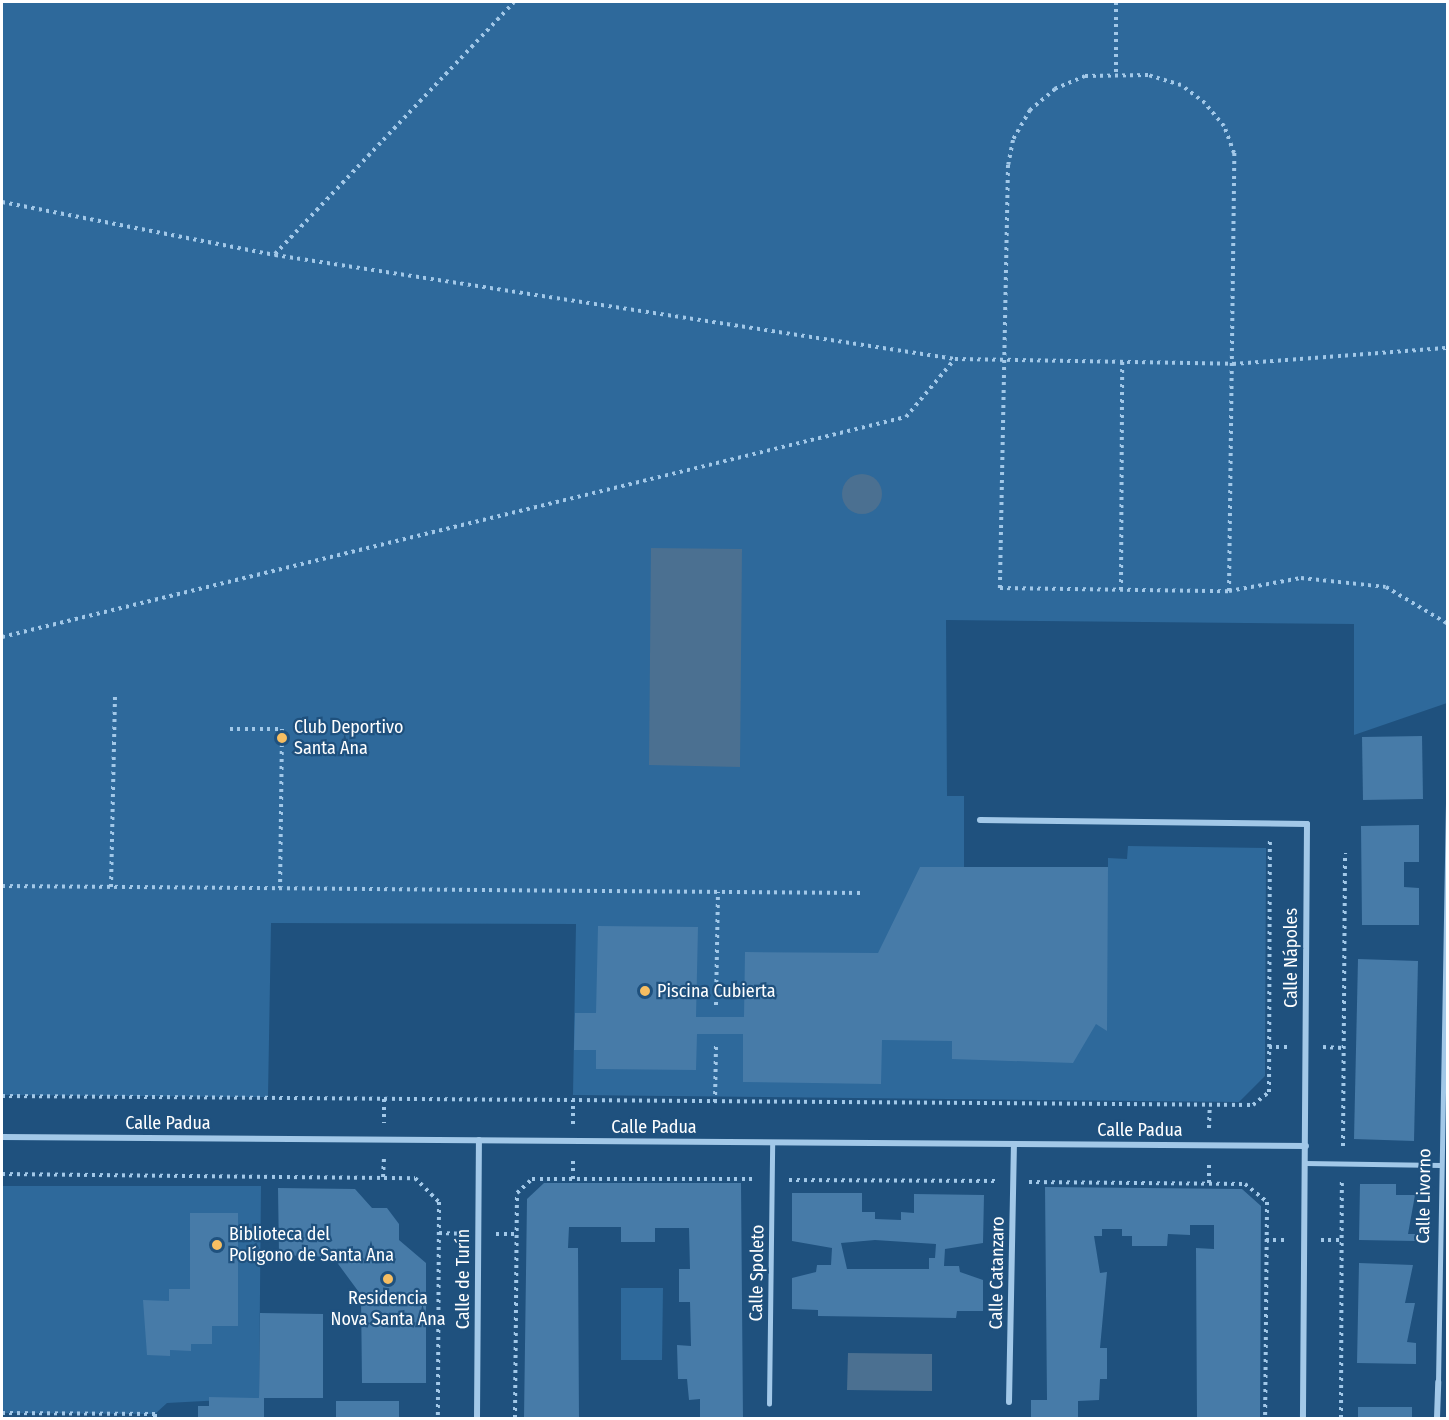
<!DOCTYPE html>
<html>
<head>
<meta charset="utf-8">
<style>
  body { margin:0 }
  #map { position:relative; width:1449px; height:1420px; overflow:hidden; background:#1f517e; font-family:"Fira Sans Condensed",sans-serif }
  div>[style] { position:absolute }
  .green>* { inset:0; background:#2e699b }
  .water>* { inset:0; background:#4b7091 }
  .round { border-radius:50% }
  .building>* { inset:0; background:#477ba8 }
  .path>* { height:4px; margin-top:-2px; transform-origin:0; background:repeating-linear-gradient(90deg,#a2c8e8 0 3px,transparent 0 7.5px) }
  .lane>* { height:4.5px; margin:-2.25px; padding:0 2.25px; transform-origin:2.25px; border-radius:2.25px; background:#a2c8e8 }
  .street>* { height:6px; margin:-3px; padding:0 3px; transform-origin:3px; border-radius:3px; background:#a2c8e8 }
  .dots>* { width:16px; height:16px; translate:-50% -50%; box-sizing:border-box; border:3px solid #1f517e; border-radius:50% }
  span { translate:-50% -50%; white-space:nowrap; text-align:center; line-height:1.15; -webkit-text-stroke:4.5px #1f517e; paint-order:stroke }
  .poi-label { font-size:18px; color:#fff }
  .left { translate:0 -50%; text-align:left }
  .street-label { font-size:18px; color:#fff }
  .frame { position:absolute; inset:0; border:3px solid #fff; pointer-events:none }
</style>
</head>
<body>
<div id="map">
  <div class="green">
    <i style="clip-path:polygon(2px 2px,1447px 2px,1447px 703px,1354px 735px,1354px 624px,946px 620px,947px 796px,964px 796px,964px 867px,1108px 867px,1108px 858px,1127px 859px,1128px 846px,1266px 848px,1265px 1076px,1239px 1102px,573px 1095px,576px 924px,271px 923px,268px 1097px,2px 1095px)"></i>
    <i style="clip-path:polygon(2px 1186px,261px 1186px,259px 1398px,167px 1403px,155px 1414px,2px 1413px)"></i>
    <i style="clip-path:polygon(621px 1288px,663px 1288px,662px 1360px,621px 1360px)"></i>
  </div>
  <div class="water">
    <i class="round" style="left:842px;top:474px;width:40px;height:40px"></i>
    <i style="clip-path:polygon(651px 548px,742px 549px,740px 767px,649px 765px)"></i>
    <i style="clip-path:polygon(848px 1353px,932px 1354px,932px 1391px,847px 1390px)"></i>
  </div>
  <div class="building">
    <i style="clip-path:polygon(1422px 736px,1423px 799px,1363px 800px,1362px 737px)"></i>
    <i style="clip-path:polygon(1419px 825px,1419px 862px,1404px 862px,1404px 887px,1419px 888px,1419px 925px,1362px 925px,1361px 826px)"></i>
    <i style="clip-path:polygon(920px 867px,1108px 867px,1107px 1031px,1096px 1024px,1073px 1063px,952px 1059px,952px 1041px,882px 1040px,881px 1084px,743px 1082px,743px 1034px,697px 1034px,696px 1070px,596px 1069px,596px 1050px,574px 1050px,575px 1013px,596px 1013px,598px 926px,698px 927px,696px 1017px,744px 1017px,745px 952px,878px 953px)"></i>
    <i style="clip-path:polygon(1358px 959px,1418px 961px,1414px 1141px,1354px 1139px)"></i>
    <i style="clip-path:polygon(544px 1183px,741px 1183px,743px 1418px,700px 1418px,700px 1399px,689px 1400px,687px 1379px,678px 1379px,677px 1345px,691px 1346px,690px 1302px,679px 1302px,679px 1269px,690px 1269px,689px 1228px,655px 1228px,655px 1242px,621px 1242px,621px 1227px,569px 1227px,568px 1248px,578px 1248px,579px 1418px,524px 1418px,527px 1199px)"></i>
    <i style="clip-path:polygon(1360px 1184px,1396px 1184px,1396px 1195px,1415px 1195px,1408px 1234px,1415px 1234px,1415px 1241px,1359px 1240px)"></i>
    <i style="clip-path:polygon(1045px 1187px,1242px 1189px,1261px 1206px,1260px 1418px,1197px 1418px,1196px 1248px,1214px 1249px,1214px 1225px,1190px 1225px,1190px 1235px,1168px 1234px,1167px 1246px,1132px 1246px,1132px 1236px,1122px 1236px,1122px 1229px,1102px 1229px,1102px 1236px,1094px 1236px,1100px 1273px,1107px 1272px,1100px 1348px,1107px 1348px,1107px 1379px,1100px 1379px,1099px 1400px,1078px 1401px,1078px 1418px,1031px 1418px,1031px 1400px,1047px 1400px)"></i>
    <i style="clip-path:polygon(278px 1188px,355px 1189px,372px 1208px,387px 1208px,399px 1224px,399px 1240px,426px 1263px,426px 1383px,362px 1383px,361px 1295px,333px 1257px,279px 1255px)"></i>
    <i style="clip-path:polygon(evenodd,792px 1193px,862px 1193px,862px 1212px,875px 1212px,875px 1219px,901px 1220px,901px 1212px,914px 1213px,914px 1194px,984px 1195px,983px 1243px,945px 1249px,944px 1266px,959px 1266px,960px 1272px,983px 1280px,983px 1311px,957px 1311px,956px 1318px,818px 1316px,818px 1310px,792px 1309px,792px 1278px,816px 1272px,817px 1265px,831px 1265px,832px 1248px,792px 1241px,792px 1193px,875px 1240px,936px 1244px,935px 1258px,929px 1258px,929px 1269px,847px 1269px,841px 1243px,875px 1240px)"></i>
    <i style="clip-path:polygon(190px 1213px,238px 1213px,238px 1326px,212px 1326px,212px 1344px,191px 1344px,191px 1351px,170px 1350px,170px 1356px,147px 1355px,143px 1300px,169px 1301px,169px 1289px,190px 1289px)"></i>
    <i style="clip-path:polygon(1359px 1263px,1413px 1265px,1405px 1303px,1415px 1303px,1407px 1342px,1416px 1343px,1416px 1364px,1357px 1363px)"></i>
    <i style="clip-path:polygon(260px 1313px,323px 1314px,323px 1398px,264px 1398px,264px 1418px,198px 1418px,198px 1406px,209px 1406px,209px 1397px,259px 1398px)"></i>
    <i style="clip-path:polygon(336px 1401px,399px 1401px,399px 1418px,336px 1418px)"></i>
    <i style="clip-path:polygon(1358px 1407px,1412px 1407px,1412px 1418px,1358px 1418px)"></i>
  </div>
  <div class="path">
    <i style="left:1116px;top:2px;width:71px;rotate:90deg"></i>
    <i style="left:2px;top:202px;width:278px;rotate:11deg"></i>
    <i style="left:275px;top:255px;width:688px;rotate:8.7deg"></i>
    <i style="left:955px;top:359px;width:278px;rotate:1deg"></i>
    <i style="left:1233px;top:364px;width:216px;rotate:-4.3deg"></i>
    <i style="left:275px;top:254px;width:347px;rotate:-46.5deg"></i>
    <i style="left:1121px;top:590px;width:228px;rotate:-89.7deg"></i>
    <i style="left:1229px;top:591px;width:438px;rotate:-89.3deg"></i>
    <i style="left:1234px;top:153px;width:29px;rotate:-110deg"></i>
    <i style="left:1224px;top:126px;width:30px;rotate:-130deg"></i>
    <i style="left:1205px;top:103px;width:30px;rotate:-143deg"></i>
    <i style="left:1181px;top:85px;width:34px;rotate:-163deg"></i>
    <i style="left:1148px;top:75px;width:63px;rotate:179.1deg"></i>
    <i style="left:1085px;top:76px;width:33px;rotate:157deg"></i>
    <i style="left:1055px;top:89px;width:33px;rotate:140deg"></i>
    <i style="left:1030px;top:110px;width:34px;rotate:120deg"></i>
    <i style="left:1013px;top:140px;width:25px;rotate:101deg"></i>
    <i style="left:1008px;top:165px;width:423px;rotate:91.1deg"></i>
    <i style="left:1000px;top:588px;width:229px;rotate:0.8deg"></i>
    <i style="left:1229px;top:591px;width:73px;rotate:-10.2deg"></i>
    <i style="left:1301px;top:578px;width:85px;rotate:6deg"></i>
    <i style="left:1386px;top:587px;width:72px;rotate:30.8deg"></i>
    <i style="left:2px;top:637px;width:930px;rotate:-13.68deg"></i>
    <i style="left:906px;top:417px;width:75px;rotate:-49.9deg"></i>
    <i style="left:230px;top:729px;width:52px"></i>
    <i style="left:282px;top:729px;width:159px;rotate:90.7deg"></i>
    <i style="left:2px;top:886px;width:862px;rotate:0.47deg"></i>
    <i style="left:111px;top:887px;width:193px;rotate:-88.8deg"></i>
    <i style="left:716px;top:1005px;width:113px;rotate:-89deg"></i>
    <i style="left:1269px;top:1047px;width:20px"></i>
    <i style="left:1323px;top:1047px;width:20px;rotate:3deg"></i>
    <i style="left:2px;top:1096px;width:1251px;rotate:0.41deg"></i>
    <i style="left:1253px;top:1105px;width:21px;rotate:-39deg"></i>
    <i style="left:1269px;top:1092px;width:251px;rotate:-89.8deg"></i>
    <i style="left:384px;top:1099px;width:24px;rotate:90deg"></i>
    <i style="left:715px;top:1102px;width:57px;rotate:-89deg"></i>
    <i style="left:573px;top:1124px;width:24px;rotate:-90deg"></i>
    <i style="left:1209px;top:1128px;width:23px;rotate:-88deg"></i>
    <i style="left:1343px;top:1146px;width:293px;rotate:-89.6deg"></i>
    <i style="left:2px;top:1174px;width:413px;rotate:0.6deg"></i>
    <i style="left:415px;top:1178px;width:34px;rotate:45deg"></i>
    <i style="left:439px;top:1202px;width:216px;rotate:90.3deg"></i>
    <i style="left:383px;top:1177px;width:20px;rotate:-87deg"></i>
    <i style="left:573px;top:1179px;width:21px;rotate:-90deg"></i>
    <i style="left:789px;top:1180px;width:208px;rotate:0.3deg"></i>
    <i style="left:1029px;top:1182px;width:216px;rotate:0.5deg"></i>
    <i style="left:1245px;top:1184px;width:28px;rotate:39deg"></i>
    <i style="left:1267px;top:1202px;width:216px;rotate:90.5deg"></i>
    <i style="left:1209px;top:1183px;width:20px;rotate:-90deg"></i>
    <i style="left:439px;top:1233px;width:23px;rotate:2deg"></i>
    <i style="left:496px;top:1234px;width:20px"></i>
    <i style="left:1266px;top:1240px;width:21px"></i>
    <i style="left:1321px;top:1240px;width:21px"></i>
    <i style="left:2px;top:1413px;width:153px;rotate:0.4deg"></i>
    <i style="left:155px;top:1414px;width:4px;rotate:90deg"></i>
    <i style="left:515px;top:1418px;width:225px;rotate:-89.5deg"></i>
    <i style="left:517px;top:1193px;width:21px;rotate:-43deg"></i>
    <i style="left:532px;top:1179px;width:222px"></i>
    <i style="left:1341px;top:1418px;width:237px;rotate:-89.8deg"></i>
  </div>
  <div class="lane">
    <i style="left:1305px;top:1163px;width:135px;rotate:0.8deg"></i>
    <i style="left:1438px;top:1382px;width:580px;rotate:-89.01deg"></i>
    <i style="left:769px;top:1404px;width:261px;rotate:-89.3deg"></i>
  </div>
  <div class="street">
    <i style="left:980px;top:820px;width:327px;rotate:0.7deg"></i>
    <i style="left:1307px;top:824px;width:594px;rotate:90.39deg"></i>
    <i style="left:2px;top:1137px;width:1304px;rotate:0.4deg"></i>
    <i style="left:1009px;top:1402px;width:258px;rotate:-88.9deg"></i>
    <i style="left:477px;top:1418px;width:278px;rotate:-89.6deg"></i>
    <i style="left:1437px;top:1418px;width:36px;rotate:-88deg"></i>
  </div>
  <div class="dots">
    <i style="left:282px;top:738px;background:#f6be62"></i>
    <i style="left:645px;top:991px;background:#f6be62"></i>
    <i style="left:217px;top:1245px;background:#f6be62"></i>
    <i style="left:388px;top:1279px;background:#f6be62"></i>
  </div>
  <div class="poi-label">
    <span class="left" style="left:294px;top:738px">Club Deportivo<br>Santa Ana</span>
    <span class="left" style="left:657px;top:991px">Piscina Cubierta</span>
    <span class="left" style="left:229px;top:1245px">Biblioteca del<br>Polígono de Santa Ana</span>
    <span style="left:388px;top:1309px">Residencia<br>Nova Santa Ana</span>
  </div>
  <div class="street-label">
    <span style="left:1291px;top:958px;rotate:-90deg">Calle Nápoles</span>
    <span style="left:168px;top:1123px">Calle Padua</span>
    <span style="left:654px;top:1127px">Calle Padua</span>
    <span style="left:1140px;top:1130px">Calle Padua</span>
    <span style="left:1424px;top:1196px;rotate:-89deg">Calle Livorno</span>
    <span style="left:757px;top:1273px;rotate:-89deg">Calle Spoleto</span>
    <span style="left:997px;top:1273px;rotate:-89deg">Calle Catanzaro</span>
    <span style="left:463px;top:1279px;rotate:-90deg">Calle de Turín</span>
  </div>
  <div class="frame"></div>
</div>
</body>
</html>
